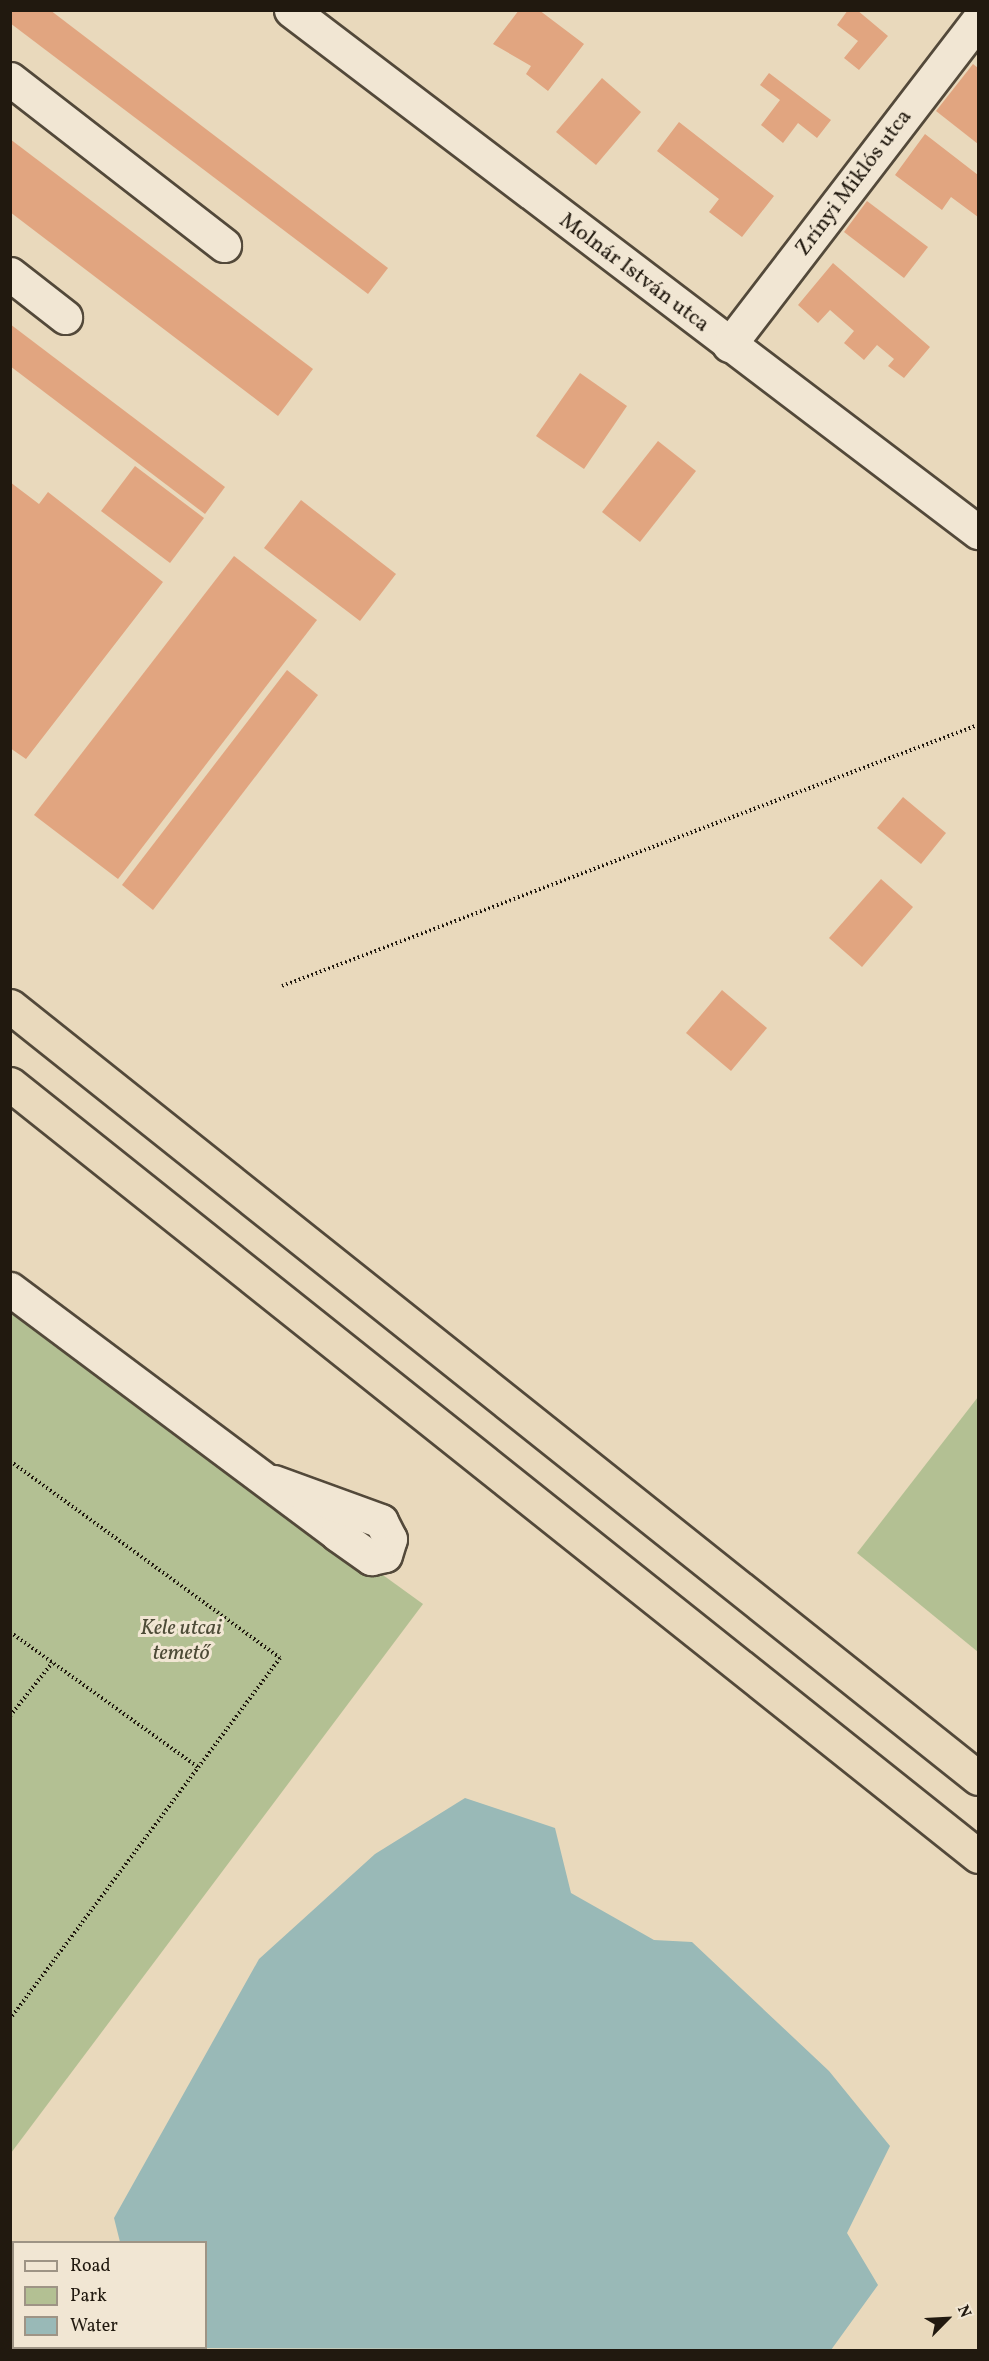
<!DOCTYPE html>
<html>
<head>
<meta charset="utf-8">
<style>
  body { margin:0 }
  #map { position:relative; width:989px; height:2361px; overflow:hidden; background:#e9d9bc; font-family:Vollkorn,serif }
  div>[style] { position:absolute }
  .green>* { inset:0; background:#b3c093 }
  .water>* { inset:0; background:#99b9b7 }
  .building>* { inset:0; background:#e1a580 }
  .path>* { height:4px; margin-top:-2px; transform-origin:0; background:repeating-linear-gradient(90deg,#21190f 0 1.5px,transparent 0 4.5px) }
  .roads { filter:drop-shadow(2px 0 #53493a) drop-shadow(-2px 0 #53493a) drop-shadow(0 2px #53493a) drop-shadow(0 -2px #53493a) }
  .minor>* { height:33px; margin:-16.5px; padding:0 16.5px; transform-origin:16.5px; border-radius:16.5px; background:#f1e6d3 }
  .highway>* { height:33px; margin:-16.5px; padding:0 16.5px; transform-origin:16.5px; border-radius:16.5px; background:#e9d9bc }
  span { translate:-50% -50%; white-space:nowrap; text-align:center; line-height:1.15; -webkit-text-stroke:6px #f1e6d3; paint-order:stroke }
  .street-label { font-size:22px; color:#21190f }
  .park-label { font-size:22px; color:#4d4b37; font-style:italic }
  .frame { position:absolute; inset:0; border:12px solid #21190f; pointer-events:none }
  .legend { position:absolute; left:12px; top:2241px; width:195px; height:108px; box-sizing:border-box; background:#f1e6d3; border:2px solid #9e9485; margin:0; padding:8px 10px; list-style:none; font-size:18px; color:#21190f }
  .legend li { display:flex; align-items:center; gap:12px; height:30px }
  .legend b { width:30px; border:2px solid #9e9485 }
  .north { position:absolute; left:917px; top:2289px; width:60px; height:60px; -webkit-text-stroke:4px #f1e6d3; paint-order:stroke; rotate:66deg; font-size:16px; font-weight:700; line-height:24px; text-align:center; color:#21190f }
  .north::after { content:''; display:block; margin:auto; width:21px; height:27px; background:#21190f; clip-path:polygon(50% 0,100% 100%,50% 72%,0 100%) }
</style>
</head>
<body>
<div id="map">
  <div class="green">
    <i style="clip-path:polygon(11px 1306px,423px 1604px,11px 2153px)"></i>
    <i style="clip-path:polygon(978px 1397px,978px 1652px,857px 1553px)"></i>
  </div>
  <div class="water">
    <i style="clip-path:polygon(465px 1798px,555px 1828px,571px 1893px,654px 1940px,692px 1942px,829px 2071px,890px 2146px,847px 2233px,878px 2285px,831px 2350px,175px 2348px,206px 2348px,206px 2242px,120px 2242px,114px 2218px,259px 1959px,375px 1854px)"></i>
  </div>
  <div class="building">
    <i style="clip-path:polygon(10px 10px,50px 10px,388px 268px,368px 294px,10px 23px)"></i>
    <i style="clip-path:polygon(519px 10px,539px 10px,584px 44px,548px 91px,526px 74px,531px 66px,493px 44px)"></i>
    <i style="clip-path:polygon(848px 10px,857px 10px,888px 36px,859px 70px,844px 58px,858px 41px,837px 25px)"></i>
    <i style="clip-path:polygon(973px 64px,978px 68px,978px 144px,936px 111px)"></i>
    <i style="clip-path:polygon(769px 73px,831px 120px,817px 138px,798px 123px,783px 143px,761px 125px,780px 100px,760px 85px)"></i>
    <i style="clip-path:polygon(602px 78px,641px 112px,596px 165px,556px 132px)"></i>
    <i style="clip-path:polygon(679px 122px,774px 196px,742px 237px,709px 212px,719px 199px,657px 151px)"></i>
    <i style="clip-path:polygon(925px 134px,978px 175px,978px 217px,951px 197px,942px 210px,895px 175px)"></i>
    <i style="clip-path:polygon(10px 139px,313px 369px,278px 416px,10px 212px)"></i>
    <i style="clip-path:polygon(867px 201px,928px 247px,904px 278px,844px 232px)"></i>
    <i style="clip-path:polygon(833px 263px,930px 347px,904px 378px,888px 366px,894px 359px,877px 345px,864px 360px,844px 343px,854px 331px,830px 310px,818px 323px,798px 305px)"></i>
    <i style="clip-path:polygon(10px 324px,225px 487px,205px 514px,10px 366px)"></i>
    <i style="clip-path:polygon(580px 373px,627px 406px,584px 469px,536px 436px)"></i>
    <i style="clip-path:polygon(658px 441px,696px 471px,640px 542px,602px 512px)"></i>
    <i style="clip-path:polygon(135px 466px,204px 518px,170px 563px,101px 511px)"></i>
    <i style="clip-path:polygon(10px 482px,39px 504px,48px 492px,163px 582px,26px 759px,10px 748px)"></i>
    <i style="clip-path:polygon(301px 500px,396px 574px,360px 621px,264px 548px)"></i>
    <i style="clip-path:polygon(234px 556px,317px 620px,118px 879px,34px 815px)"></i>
    <i style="clip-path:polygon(287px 670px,318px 695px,153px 910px,122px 885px)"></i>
    <i style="clip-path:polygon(903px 797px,946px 833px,921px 864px,877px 828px)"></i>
    <i style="clip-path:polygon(881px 879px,913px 907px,862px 967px,829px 938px)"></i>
    <i style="clip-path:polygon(722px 990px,767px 1028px,731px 1071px,686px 1033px)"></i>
  </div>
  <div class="path">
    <i style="left:282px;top:986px;width:743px;rotate:-20.56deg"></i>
    <i style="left:10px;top:1461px;width:334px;rotate:36.1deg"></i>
    <i style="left:280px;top:1658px;width:451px;rotate:126.8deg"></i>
    <i style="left:10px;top:1632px;width:231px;rotate:35.7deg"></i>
    <i style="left:10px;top:1716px;width:68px;rotate:-51.6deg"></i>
  </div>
  <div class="roads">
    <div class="minor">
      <i style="left:291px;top:10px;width:863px;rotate:37.23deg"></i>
      <i style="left:10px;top:79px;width:271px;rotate:37.8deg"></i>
      <i style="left:10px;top:274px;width:70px;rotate:38deg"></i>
      <i style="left:729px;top:345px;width:409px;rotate:-52.5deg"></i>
      <i style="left:10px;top:1289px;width:409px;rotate:36.8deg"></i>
      <i style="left:337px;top:1534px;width:42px;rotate:35.2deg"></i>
      <i style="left:371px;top:1558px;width:14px;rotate:-12deg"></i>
      <i style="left:385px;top:1555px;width:17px;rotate:-73deg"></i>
      <i style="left:390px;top:1539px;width:20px;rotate:-117deg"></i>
      <i style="left:381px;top:1521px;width:114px;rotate:-160deg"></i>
    </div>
    <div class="highway">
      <i style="left:10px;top:1006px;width:1238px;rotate:38.57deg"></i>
      <i style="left:10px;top:1084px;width:1238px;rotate:38.57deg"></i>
    </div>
  </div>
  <div class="street-label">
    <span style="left:854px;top:183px;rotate:-53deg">Zrínyi Miklós utca</span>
    <span style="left:634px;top:273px;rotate:37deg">Molnár István utca</span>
  </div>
  <div class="park-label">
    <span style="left:181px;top:1641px">Kele utcai<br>temető</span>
  </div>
  <div class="frame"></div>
  <ul class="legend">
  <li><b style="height:8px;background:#f1e6d3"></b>Road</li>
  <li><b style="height:16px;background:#b3c093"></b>Park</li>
  <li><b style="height:16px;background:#99b9b7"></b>Water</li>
  </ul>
  <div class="north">N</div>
</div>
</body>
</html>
